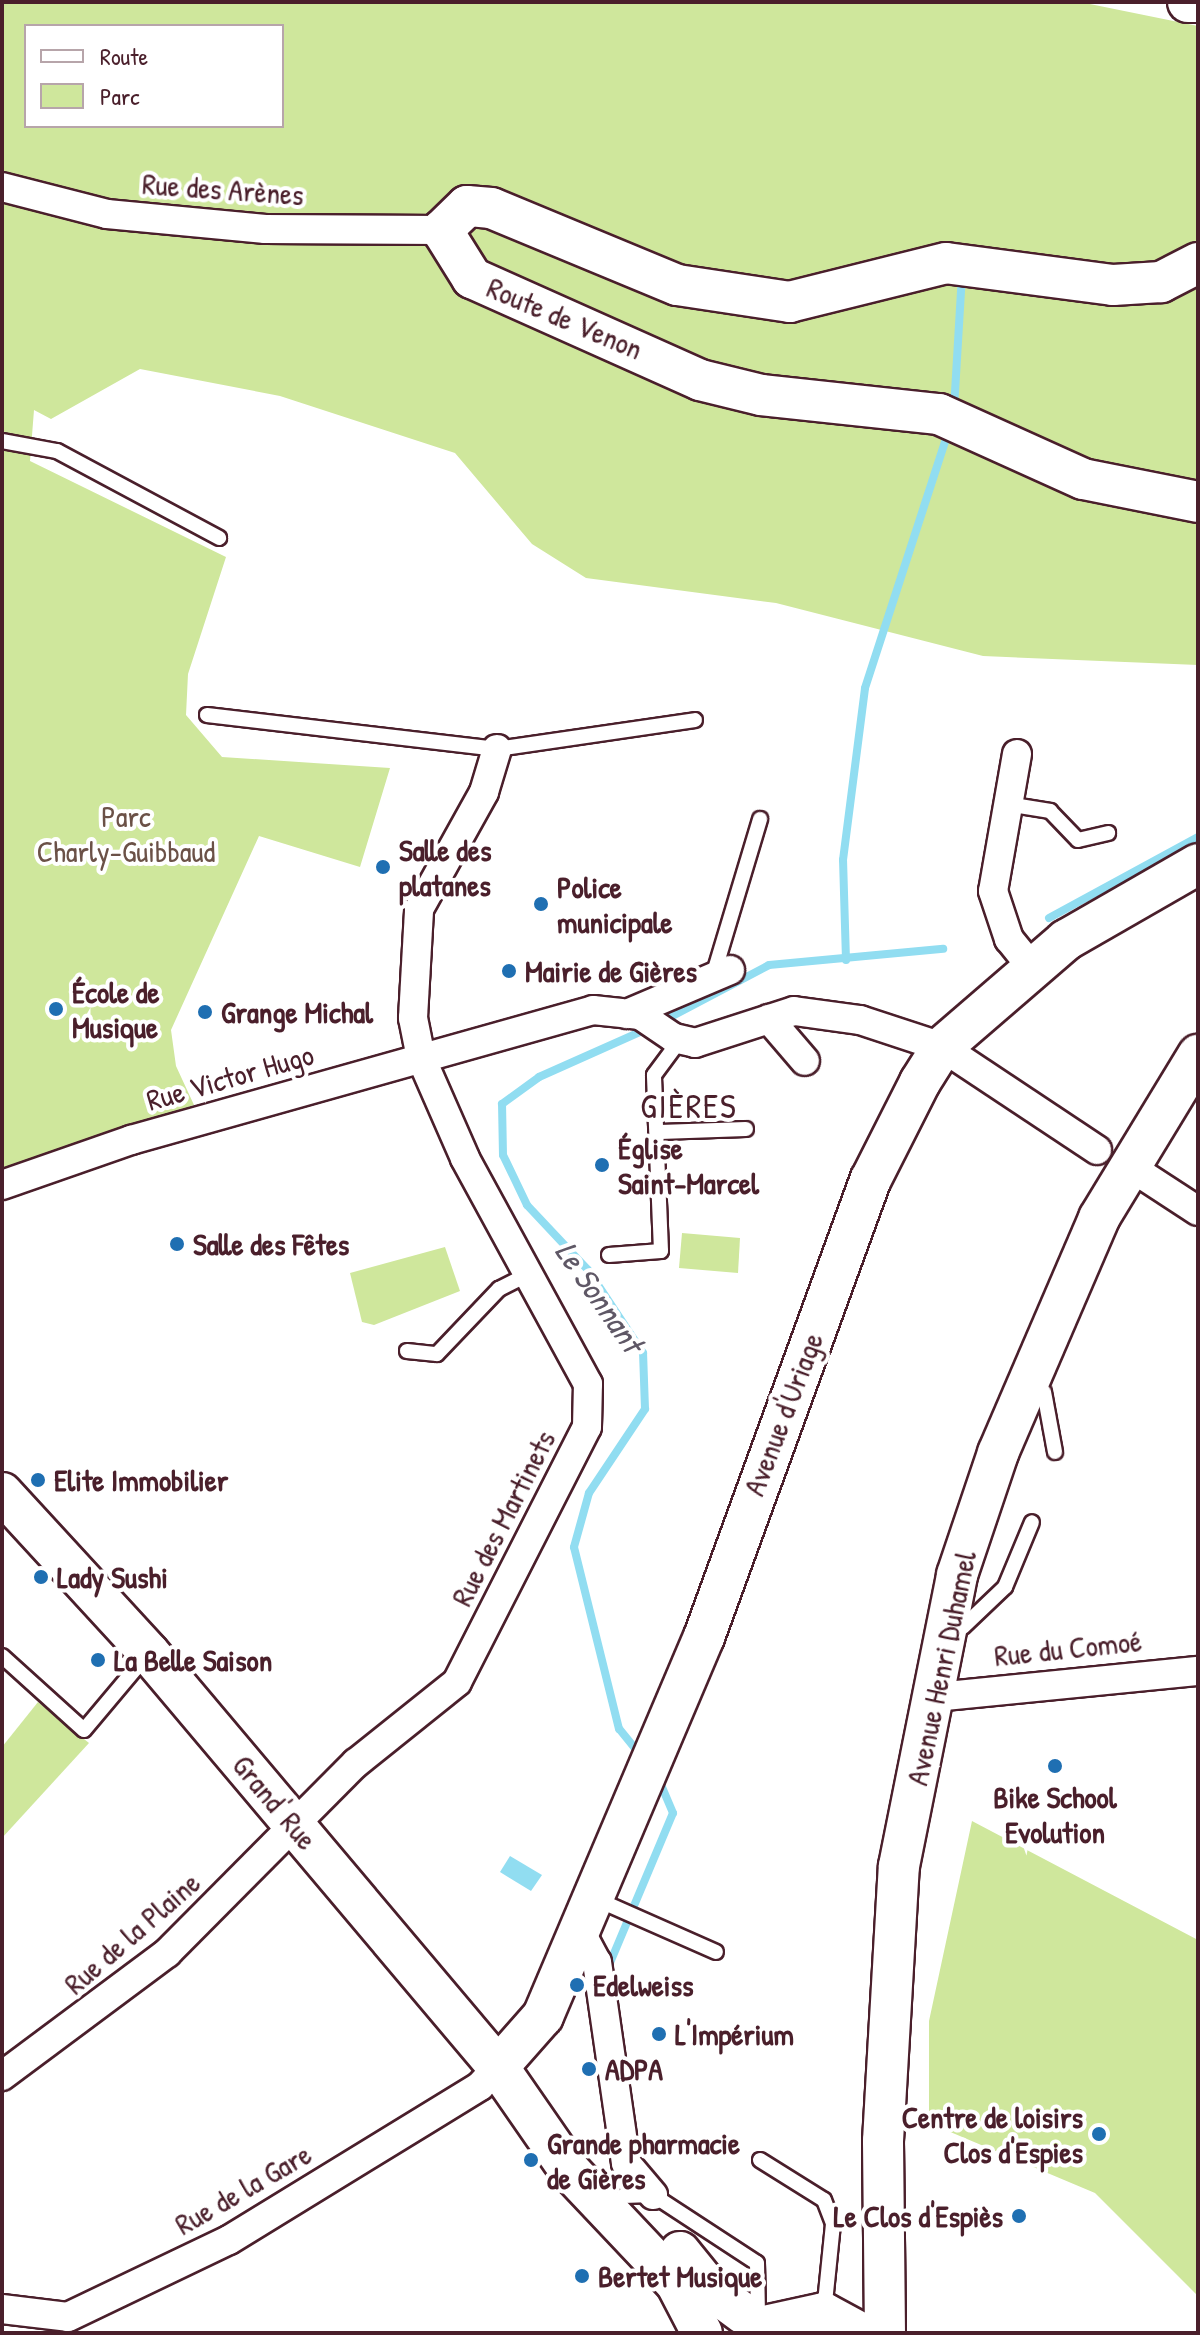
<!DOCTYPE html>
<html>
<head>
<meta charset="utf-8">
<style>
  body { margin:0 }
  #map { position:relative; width:1200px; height:2335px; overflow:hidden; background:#fff; font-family:"Patrick Hand",sans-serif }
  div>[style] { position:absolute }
  .green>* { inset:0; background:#cfe79c }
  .water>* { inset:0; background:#91ddf1 }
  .stream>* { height:8px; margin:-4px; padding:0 4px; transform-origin:4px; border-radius:4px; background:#91ddf1 }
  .roads { filter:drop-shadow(2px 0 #4a1f2b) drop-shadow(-2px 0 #4a1f2b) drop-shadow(0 2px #4a1f2b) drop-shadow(0 -2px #4a1f2b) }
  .lane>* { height:14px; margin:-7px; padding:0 7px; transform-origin:7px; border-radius:7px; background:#fff }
  .street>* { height:28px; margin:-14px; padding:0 14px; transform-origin:14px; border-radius:14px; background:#fff }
  .secondary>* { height:40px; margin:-20px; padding:0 20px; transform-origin:20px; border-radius:20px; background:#fff }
  .dots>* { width:22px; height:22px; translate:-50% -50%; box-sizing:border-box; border:4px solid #fff; border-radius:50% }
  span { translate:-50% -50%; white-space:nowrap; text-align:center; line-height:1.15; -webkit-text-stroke:8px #fff; paint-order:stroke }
  .street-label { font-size:30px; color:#4a1f2b }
  .park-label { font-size:30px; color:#6b5147 }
  .poi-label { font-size:30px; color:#4a1f2b; font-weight:700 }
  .left { translate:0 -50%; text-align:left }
  .right { translate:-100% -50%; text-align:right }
  .water-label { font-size:32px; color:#5f5866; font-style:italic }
  .quarter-label { font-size:34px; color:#4a1f2b; letter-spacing:2px }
  .frame { position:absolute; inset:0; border:4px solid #4a1f2b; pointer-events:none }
  .legend { position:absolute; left:24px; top:24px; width:260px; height:104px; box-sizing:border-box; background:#fff; border:2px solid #b7a5aa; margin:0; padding:10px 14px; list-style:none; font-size:24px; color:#4a1f2b }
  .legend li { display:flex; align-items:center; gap:16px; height:40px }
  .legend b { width:40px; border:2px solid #b7a5aa }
</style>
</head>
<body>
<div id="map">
  <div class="green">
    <i style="clip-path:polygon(evenodd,2px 2px,1080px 2px,1198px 26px,1198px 665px,983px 656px,776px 603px,586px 578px,532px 544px,455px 453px,280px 396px,140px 369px,51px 419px,34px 410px,30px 461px,226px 557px,188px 674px,186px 715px,222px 757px,390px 768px,360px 867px,259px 836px,171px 1030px,176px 1066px,194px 1105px,2px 1170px,2px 2px,26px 26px,282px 26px,282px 126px,26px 126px,26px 26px)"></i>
    <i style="clip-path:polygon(682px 1233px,740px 1238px,738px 1273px,679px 1268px)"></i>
    <i style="clip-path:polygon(445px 1247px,460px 1291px,374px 1325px,362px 1322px,350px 1273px)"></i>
    <i style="clip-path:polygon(38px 1702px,89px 1743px,2px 1838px,2px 1747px)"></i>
    <i style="clip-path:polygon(972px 1821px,1198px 1940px,1198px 2296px,1095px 2193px,929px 2123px,929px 2021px)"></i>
  </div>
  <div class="water">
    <i style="clip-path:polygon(510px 1856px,542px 1875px,531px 1891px,500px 1872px)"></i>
  </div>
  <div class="stream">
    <i style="left:954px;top:409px;width:134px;rotate:-86.6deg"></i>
    <i style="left:1049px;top:918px;width:170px;rotate:-28.5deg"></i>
    <i style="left:846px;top:960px;width:100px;rotate:-91.7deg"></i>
    <i style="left:843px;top:860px;width:173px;rotate:-82.7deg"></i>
    <i style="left:865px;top:688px;width:271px;rotate:-72deg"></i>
    <i style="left:661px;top:1022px;width:122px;rotate:-27.8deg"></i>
    <i style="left:769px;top:965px;width:175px;rotate:-5.3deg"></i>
    <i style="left:642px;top:1757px;width:36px;rotate:-129deg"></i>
    <i style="left:619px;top:1729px;width:187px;rotate:-103.9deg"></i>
    <i style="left:574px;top:1547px;width:56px;rotate:-74.5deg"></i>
    <i style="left:589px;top:1493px;width:101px;rotate:-56.3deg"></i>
    <i style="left:645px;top:1409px;width:56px;rotate:-92deg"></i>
    <i style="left:643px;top:1353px;width:100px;rotate:-123.5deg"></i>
    <i style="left:588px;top:1270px;width:89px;rotate:-133.2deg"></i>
    <i style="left:527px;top:1205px;width:55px;rotate:-115.6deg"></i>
    <i style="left:503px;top:1155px;width:51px;rotate:-91.1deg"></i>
    <i style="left:502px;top:1104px;width:46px;rotate:-36.1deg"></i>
    <i style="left:539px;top:1077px;width:120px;rotate:-24deg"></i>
    <i style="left:607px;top:1970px;width:170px;rotate:-67.2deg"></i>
    <i style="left:673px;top:1813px;width:39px;rotate:-113deg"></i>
  </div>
  <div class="roads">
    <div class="lane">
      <i style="left:2px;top:441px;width:56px;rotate:10.3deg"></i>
      <i style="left:57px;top:451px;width:184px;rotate:28.2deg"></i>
      <i style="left:207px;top:715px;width:292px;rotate:6.7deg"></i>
      <i style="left:497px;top:749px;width:200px;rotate:-8.3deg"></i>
      <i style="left:1007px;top:804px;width:44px;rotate:9.2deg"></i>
      <i style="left:1050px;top:811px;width:40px;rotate:46deg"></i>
      <i style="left:1078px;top:840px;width:31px;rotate:-13deg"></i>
      <i style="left:713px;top:976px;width:164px;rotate:-73.3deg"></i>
      <i style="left:660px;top:1132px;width:86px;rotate:-2deg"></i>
      <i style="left:609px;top:1255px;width:52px;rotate:-4.4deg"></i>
      <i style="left:661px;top:1251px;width:176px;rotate:-92.3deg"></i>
      <i style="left:654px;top:1075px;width:44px;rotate:-53.4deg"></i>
      <i style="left:407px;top:1351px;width:30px;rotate:6deg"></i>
      <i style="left:437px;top:1354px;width:90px;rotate:-46.4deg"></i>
      <i style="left:499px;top:1289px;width:31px;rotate:-27deg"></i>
      <i style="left:1044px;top:1392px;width:61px;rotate:79.6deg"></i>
      <i style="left:963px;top:1627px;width:58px;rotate:-43.6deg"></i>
      <i style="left:1005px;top:1587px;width:70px;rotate:-67.4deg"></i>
      <i style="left:2px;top:1656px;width:110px;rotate:42.1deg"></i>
      <i style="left:84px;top:1730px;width:97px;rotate:-50deg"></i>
      <i style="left:596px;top:1899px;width:131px;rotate:23.8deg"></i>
      <i style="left:760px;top:2160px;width:75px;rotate:32deg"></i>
      <i style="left:824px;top:2200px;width:26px;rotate:69deg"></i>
      <i style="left:833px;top:2224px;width:89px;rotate:95.8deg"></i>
      <i style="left:623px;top:2196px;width:30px;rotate:-2deg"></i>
      <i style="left:653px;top:2195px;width:124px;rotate:33.2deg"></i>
      <i style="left:757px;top:2263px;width:54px;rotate:88.9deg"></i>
    </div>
    <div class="street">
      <i style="left:2px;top:187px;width:108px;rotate:14.4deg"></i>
      <i style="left:107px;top:214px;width:159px;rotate:5.4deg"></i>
      <i style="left:265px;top:229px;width:177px;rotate:0.3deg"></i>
      <i style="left:1017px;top:754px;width:139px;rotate:99.9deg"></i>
      <i style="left:993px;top:891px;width:51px;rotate:71.6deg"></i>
      <i style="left:1009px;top:939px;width:40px;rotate:51deg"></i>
      <i style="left:627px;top:1014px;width:112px;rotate:-23.1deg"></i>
      <i style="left:769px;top:1019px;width:55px;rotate:49.4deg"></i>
      <i style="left:1129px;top:1166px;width:82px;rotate:33.1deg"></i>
      <i style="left:2px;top:1185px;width:137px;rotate:-19.2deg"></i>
      <i style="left:131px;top:1140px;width:480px;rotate:-15.7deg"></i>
      <i style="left:593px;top:1010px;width:47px;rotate:6.1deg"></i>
      <i style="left:640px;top:1015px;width:41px;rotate:34.1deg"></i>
      <i style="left:674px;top:1038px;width:22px;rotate:13deg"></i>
      <i style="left:695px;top:1043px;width:104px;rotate:-17.9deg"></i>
      <i style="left:794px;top:1011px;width:67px;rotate:7.8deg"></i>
      <i style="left:860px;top:1020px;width:86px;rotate:18.2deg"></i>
      <i style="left:942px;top:1047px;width:186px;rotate:33.6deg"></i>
      <i style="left:946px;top:1696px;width:253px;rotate:-5.7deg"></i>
      <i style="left:578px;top:1927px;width:40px;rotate:62deg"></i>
      <i style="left:597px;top:1962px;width:203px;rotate:81.8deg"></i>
      <i style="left:626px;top:2163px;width:42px;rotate:49.8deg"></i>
      <i style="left:2px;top:2076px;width:206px;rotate:-36.7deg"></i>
      <i style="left:167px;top:1953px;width:268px;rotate:-45.2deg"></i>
      <i style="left:356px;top:1763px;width:129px;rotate:-38.7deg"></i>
      <i style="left:457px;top:1682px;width:286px;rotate:-63deg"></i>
      <i style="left:587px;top:1427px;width:43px;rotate:-88.7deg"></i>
      <i style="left:588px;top:1384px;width:257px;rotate:-118.6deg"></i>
      <i style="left:465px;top:1158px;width:109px;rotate:-113.7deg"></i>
      <i style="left:421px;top:1058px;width:41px;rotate:-101.3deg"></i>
      <i style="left:413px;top:1018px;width:109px;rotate:-86.8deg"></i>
      <i style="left:419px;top:909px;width:134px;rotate:-60.9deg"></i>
      <i style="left:484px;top:792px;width:45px;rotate:-73.2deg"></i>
      <i style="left:2px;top:2309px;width:66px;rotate:6.9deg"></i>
      <i style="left:68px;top:2317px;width:178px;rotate:-25.6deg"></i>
      <i style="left:229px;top:2240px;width:294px;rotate:-31.5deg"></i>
      <i style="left:480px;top:2086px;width:26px;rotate:-47deg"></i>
    </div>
    <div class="secondary">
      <i style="left:1188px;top:2px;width:10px"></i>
      <i style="left:1198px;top:263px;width:42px;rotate:152.8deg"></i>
      <i style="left:1161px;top:282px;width:48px;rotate:176.4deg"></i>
      <i style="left:1113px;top:285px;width:168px;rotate:-172.5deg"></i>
      <i style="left:946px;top:263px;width:161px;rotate:166deg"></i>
      <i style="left:790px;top:302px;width:114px;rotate:-171.4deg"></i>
      <i style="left:677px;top:285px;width:201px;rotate:-157.5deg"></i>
      <i style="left:491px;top:208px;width:24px;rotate:-175deg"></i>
      <i style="left:467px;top:206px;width:35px;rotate:136deg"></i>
      <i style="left:442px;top:230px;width:57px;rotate:58deg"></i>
      <i style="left:472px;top:278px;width:250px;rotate:24.1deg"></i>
      <i style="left:700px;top:380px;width:63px;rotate:13.8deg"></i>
      <i style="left:761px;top:395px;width:179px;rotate:6.1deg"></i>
      <i style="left:939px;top:414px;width:158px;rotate:24.3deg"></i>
      <i style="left:1083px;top:479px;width:117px;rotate:11.3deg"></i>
      <i style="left:2px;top:1493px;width:217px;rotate:47.4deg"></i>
      <i style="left:149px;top:1653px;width:541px;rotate:49.87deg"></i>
      <i style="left:498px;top:2067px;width:126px;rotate:55.3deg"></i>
      <i style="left:570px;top:2171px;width:154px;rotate:46.6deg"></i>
      <i style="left:676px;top:2283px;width:56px;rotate:62.5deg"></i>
      <i style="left:498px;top:2067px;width:68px;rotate:-48.6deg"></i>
      <i style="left:543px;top:2016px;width:412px;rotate:-67deg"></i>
      <i style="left:704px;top:1637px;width:487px;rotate:-70deg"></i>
      <i style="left:871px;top:1179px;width:109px;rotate:-63.2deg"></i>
      <i style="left:920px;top:1082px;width:41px;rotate:-57.8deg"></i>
      <i style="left:942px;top:1047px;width:164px;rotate:-40.8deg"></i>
      <i style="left:1066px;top:940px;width:152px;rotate:-29.9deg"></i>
      <i style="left:680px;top:2252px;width:48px;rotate:51deg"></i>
      <i style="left:710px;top:2289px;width:42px;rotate:36.3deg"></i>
      <i style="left:769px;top:2325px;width:56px;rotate:-12.3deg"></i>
      <i style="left:824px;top:2313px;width:42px;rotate:28.4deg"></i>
      <i style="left:885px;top:2333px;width:192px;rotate:-90.6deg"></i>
      <i style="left:883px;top:2141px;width:275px;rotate:-86.7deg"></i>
      <i style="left:899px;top:1866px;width:297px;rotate:-78.7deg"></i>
      <i style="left:957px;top:1575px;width:129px;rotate:-71.4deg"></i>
      <i style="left:998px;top:1453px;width:256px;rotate:-66.7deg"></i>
      <i style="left:1099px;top:1218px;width:191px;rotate:-58.7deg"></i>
    </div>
  </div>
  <div class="dots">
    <i style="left:383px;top:867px;background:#1f6fb2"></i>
    <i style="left:541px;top:904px;background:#1f6fb2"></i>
    <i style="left:509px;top:971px;background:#1f6fb2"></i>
    <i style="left:56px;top:1009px;background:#1f6fb2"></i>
    <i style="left:205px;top:1012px;background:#1f6fb2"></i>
    <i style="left:602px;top:1165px;background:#1f6fb2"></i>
    <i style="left:177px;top:1244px;background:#1f6fb2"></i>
    <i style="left:38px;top:1480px;background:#1f6fb2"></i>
    <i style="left:41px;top:1577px;background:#1f6fb2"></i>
    <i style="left:98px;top:1660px;background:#1f6fb2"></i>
    <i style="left:1055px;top:1766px;background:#1f6fb2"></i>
    <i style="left:577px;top:1985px;background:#1f6fb2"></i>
    <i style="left:659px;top:2034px;background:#1f6fb2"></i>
    <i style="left:589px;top:2069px;background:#1f6fb2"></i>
    <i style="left:1099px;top:2134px;background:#1f6fb2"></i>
    <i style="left:531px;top:2160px;background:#1f6fb2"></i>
    <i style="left:1019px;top:2216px;background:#1f6fb2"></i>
    <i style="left:582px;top:2276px;background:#1f6fb2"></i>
  </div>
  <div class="street-label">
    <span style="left:223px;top:189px;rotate:4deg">Rue des Arènes</span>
    <span style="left:565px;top:318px;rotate:23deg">Route de Venon</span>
    <span style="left:230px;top:1077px;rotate:-16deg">Rue Victor Hugo</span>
    <span style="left:783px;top:1414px;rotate:-69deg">Avenue d'Uriage</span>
    <span style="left:503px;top:1518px;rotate:-63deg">Rue des Martinets</span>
    <span style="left:1068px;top:1648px;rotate:-6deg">Rue du Comoé</span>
    <span style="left:941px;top:1668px;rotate:-78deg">Avenue Henri Duhamel</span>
    <span style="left:275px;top:1802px;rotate:50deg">Grand' Rue</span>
    <span style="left:132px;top:1933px;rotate:-41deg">Rue de la Plaine</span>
    <span style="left:243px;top:2189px;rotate:-30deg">Rue de la Gare</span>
  </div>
  <div class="park-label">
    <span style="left:126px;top:833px">Parc<br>Charly-Guibbaud</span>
  </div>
  <div class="poi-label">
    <span class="left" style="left:399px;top:867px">Salle des<br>platanes</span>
    <span class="left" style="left:557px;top:904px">Police<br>municipale</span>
    <span class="left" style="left:525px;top:971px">Mairie de Gières</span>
    <span class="left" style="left:72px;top:1009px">École de<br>Musique</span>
    <span class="left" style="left:221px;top:1012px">Grange Michal</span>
    <span class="left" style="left:618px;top:1165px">Église<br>Saint-Marcel</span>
    <span class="left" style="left:193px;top:1244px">Salle des Fêtes</span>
    <span class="left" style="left:54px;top:1480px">Elite Immobilier</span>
    <span class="left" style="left:57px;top:1577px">Lady Sushi</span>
    <span class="left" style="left:114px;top:1660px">La Belle Saison</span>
    <span style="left:1055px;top:1814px">Bike School<br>Evolution</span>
    <span class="left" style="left:593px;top:1985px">Edelweiss</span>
    <span class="left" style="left:675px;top:2034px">L'Impérium</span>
    <span class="left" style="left:605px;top:2069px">ADPA</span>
    <span class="right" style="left:1083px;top:2134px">Centre de loisirs<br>Clos d'Espies</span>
    <span class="left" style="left:547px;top:2160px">Grande pharmacie<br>de Gières</span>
    <span class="right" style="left:1003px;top:2216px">Le Clos d'Espiès</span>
    <span class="left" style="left:598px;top:2276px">Bertet Musique</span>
  </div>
  <div class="water-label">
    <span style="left:599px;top:1297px;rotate:55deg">Le Sonnant</span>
  </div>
  <div class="quarter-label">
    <span style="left:689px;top:1107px">GIÈRES</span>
  </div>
  <div class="frame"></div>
  <ul class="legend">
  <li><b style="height:10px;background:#fff"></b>Route</li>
  <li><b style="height:22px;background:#cfe79c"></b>Parc</li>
  </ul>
</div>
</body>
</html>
